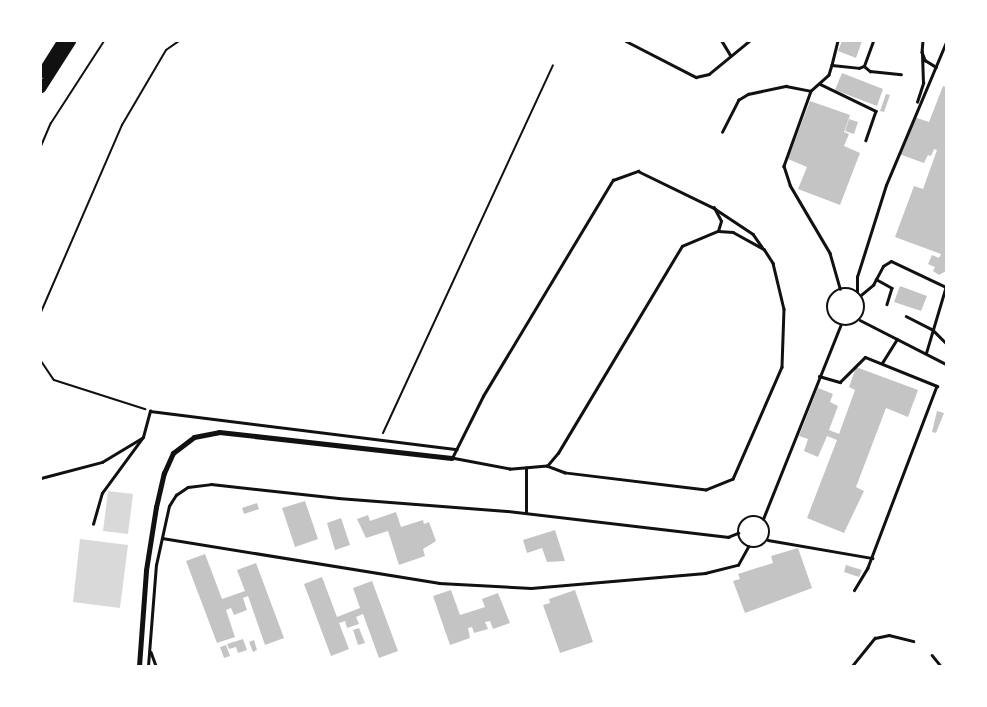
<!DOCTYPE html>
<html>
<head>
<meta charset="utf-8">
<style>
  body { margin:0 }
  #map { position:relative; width:987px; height:707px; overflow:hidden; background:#fff; font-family:"Noto Sans",sans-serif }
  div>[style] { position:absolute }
  .water>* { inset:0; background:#d9d9d9 }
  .building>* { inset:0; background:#c4c4c4 }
  .path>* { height:2px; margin:-1px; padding:0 1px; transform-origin:1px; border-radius:1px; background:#111 }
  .service>* { height:2.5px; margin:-1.25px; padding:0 1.25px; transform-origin:1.25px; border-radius:1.25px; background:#111 }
  .service>.ring { margin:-1.25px; padding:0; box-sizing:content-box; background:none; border:2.5px solid #111; border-radius:50% }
  .minor>* { height:5px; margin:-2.5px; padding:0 2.5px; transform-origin:2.5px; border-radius:2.5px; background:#111 }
  .primary>* { height:9px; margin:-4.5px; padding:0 4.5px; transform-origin:4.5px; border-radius:4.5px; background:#111 }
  span { translate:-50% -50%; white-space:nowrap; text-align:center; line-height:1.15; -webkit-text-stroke:4px #fff; paint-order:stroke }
  .frame { position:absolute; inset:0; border:42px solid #fff; pointer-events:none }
</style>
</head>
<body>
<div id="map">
  <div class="water">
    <i style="clip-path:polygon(108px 491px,133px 494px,128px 534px,103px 531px)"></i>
    <i style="clip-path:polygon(80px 539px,128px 545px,120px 608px,73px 602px)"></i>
  </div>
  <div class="building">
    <i style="clip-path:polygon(842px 41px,862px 41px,856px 58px,838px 51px)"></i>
    <i style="clip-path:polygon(842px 73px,883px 89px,877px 106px,835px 90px)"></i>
    <i style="clip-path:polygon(943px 86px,946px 87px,946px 271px,939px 275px,933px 271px,935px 267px,928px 264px,932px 255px,939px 258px,941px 254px,895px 237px,914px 186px,923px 189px,937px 150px,934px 149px,931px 156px,928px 155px,924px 163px,899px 154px,914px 117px,929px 122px)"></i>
    <i style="clip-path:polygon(886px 94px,890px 95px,884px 112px,880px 111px)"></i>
    <i style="clip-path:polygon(810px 101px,850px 115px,844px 132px,849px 134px,844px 146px,860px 153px,840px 205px,798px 189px,807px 167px,788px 159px)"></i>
    <i style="clip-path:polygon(849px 119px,858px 122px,854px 134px,845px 131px)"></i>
    <i style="clip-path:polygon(900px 286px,927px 296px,921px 311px,894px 302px)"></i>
    <i style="clip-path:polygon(856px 367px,918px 390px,908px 417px,886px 408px,856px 487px,864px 491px,844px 533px,807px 518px,837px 440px,827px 436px,818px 457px,804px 451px,808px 439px,799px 436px,818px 388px,833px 394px,830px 402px,838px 406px,829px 430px,839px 434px,855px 390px,849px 387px)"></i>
    <i style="clip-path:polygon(937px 411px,944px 413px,936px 433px,932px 432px)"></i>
    <i style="clip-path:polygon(305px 501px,318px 539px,295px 547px,282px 508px)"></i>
    <i style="clip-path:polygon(257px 503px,259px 509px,244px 514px,242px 508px)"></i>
    <i style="clip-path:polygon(396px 512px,401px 527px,423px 520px,424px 524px,429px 522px,436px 541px,423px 549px,425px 556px,399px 565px,388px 531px,366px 538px,357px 519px,368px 515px,370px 521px)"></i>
    <i style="clip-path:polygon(341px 518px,350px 545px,335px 550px,327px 523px)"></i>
    <i style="clip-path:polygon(555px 530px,565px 561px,547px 562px,542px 548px,527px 553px,523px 540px)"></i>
    <i style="clip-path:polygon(798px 548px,812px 588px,745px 613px,733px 581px,740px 579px,738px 574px,773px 563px,771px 556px)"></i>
    <i style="clip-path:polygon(205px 554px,222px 599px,245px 591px,237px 570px,256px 563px,284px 638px,265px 645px,248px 596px,243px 598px,247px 610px,234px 615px,231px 608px,226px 610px,235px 637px,217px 643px,186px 561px)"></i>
    <i style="clip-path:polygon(846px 565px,862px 570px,859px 577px,844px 572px)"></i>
    <i style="clip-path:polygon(322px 577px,337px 617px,360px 608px,353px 588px,372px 581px,398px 651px,379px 658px,363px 614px,356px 617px,359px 624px,347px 628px,345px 621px,339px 623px,349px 649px,331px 656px,304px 584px)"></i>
    <i style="clip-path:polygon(451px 590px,460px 615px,485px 607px,482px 599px,498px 593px,510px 623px,493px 629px,490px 621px,485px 622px,488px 629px,474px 633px,472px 627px,468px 628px,470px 638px,450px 645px,433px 596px)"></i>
    <i style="clip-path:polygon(575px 590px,593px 642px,560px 653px,543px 605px,550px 603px,549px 599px)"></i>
    <i style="clip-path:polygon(359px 628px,365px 643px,358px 645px,353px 630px)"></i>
    <i style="clip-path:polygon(243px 639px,247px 650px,238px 653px,236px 647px,229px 649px,227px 644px)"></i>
    <i style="clip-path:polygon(254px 640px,257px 650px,253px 652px,249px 642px)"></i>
    <i style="clip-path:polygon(226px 645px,230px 656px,224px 658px,220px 647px)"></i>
  </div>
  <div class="path">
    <i style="left:41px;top:146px;width:25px;rotate:-67deg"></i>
    <i style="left:51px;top:123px;width:98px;rotate:-57.1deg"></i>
    <i style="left:41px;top:312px;width:204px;rotate:-66.6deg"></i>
    <i style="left:122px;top:125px;width:87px;rotate:-59.6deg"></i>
    <i style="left:166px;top:50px;width:16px;rotate:-35deg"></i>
    <i style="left:41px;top:361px;width:23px;rotate:56deg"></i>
    <i style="left:54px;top:380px;width:96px;rotate:17.7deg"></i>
    <i style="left:383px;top:433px;width:405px;rotate:-65.2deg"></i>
  </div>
  <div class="service">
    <i style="left:626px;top:41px;width:79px;rotate:27.2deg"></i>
    <i style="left:696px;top:77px;width:13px;rotate:-13deg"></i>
    <i style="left:709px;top:74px;width:52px;rotate:-39.5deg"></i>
    <i style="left:722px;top:41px;width:17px;rotate:59deg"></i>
    <i style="left:838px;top:41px;width:25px;rotate:104deg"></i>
    <i style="left:832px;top:65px;width:27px;rotate:6deg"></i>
    <i style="left:859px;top:68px;width:5px;rotate:-22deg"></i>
    <i style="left:864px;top:66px;width:27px;rotate:-70deg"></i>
    <i style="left:923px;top:41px;width:11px;rotate:95deg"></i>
    <i style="left:922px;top:52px;width:9px;rotate:69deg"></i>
    <i style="left:925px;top:60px;width:13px;rotate:32deg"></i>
    <i style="left:832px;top:65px;width:10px;rotate:107deg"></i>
    <i style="left:829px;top:75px;width:24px;rotate:138deg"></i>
    <i style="left:811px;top:91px;width:80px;rotate:109.8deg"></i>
    <i style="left:784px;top:166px;width:20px;rotate:72deg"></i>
    <i style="left:790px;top:185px;width:79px;rotate:59.5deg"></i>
    <i style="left:830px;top:253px;width:37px;rotate:74deg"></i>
    <i style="left:864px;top:66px;width:8px;rotate:40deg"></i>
    <i style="left:870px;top:71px;width:31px;rotate:6deg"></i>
    <i style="left:820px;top:84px;width:62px;rotate:25.7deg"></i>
    <i style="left:876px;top:111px;width:31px;rotate:109deg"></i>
    <i style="left:917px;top:102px;width:20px;rotate:-72deg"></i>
    <i style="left:923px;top:83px;width:31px;rotate:-92deg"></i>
    <i style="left:722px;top:132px;width:36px;rotate:-63deg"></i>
    <i style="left:738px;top:100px;width:12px;rotate:-31deg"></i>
    <i style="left:748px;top:94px;width:39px;rotate:-12deg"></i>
    <i style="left:786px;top:86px;width:25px;rotate:11deg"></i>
    <i style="left:718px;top:231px;width:10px;rotate:-73deg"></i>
    <i style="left:721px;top:221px;width:15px;rotate:-118deg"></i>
    <i style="left:714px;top:208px;width:47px;rotate:33.7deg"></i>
    <i style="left:753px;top:234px;width:16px;rotate:55deg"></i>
    <i style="left:876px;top:279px;width:18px;rotate:29deg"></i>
    <i style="left:892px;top:288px;width:17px;rotate:107deg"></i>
    <i class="ring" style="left:827px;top:288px;width:35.5px;height:35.5px"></i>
    <i style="left:857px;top:291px;width:14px;rotate:-90deg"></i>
    <i style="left:857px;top:277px;width:96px;rotate:-72.5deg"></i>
    <i style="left:886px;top:185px;width:155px;rotate:-67.2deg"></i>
    <i style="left:861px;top:295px;width:16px;rotate:-40deg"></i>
    <i style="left:873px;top:285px;width:21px;rotate:-62deg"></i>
    <i style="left:883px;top:266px;width:9px;rotate:-32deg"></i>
    <i style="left:891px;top:261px;width:59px;rotate:25.3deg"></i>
    <i style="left:906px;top:316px;width:30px;rotate:27deg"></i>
    <i style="left:933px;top:330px;width:18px;rotate:45deg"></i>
    <i style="left:860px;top:320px;width:97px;rotate:27.1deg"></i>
    <i style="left:926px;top:353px;width:70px;rotate:-73.4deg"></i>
    <i style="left:882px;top:363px;width:28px;rotate:-58deg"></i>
    <i style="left:819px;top:376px;width:22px;rotate:16deg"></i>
    <i style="left:840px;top:382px;width:35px;rotate:-45deg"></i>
    <i style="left:865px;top:357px;width:78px;rotate:21.9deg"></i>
    <i style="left:937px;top:386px;width:195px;rotate:110.8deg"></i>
    <i style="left:868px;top:568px;width:26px;rotate:121deg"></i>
    <i style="left:547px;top:466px;width:17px;rotate:-50deg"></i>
    <i style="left:558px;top:453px;width:241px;rotate:-59.1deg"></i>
    <i style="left:682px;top:246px;width:39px;rotate:-23deg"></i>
    <i style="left:718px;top:231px;width:15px;rotate:4deg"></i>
    <i style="left:733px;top:232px;width:35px;rotate:29deg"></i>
    <i style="left:764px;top:249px;width:17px;rotate:57deg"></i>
    <i style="left:773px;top:263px;width:47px;rotate:76.6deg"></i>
    <i style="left:784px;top:309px;width:58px;rotate:92deg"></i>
    <i style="left:782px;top:367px;width:122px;rotate:113.6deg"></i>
    <i style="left:733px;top:479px;width:29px;rotate:158deg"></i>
    <i style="left:706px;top:490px;width:142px;rotate:-173.1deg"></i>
    <i style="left:565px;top:473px;width:19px;rotate:-159deg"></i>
    <i style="left:547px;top:466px;width:37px;rotate:175deg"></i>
    <i style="left:510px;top:469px;width:59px;rotate:-169.3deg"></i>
    <i style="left:452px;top:458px;width:69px;rotate:-63.4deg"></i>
    <i style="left:483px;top:396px;width:252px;rotate:-59deg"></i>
    <i style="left:613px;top:180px;width:27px;rotate:-20deg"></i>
    <i style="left:638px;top:171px;width:85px;rotate:26deg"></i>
    <i style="left:41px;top:478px;width:63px;rotate:-14.7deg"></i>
    <i style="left:102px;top:462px;width:47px;rotate:-31deg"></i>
    <i style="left:526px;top:513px;width:45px;rotate:-90deg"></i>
    <i class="ring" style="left:738px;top:516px;width:29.5px;height:29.5px"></i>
    <i style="left:763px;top:519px;width:208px;rotate:-68.2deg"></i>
    <i style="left:93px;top:524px;width:32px;rotate:-74deg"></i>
    <i style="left:102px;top:493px;width:69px;rotate:-53.8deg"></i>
    <i style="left:143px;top:437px;width:27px;rotate:-75deg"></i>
    <i style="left:150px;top:411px;width:309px;rotate:7.1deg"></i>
    <i style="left:162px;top:538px;width:281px;rotate:9.2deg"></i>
    <i style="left:439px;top:583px;width:92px;rotate:3.1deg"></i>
    <i style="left:531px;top:588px;width:175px;rotate:-4.9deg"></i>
    <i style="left:705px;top:573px;width:34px;rotate:-14deg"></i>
    <i style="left:738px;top:565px;width:21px;rotate:-61deg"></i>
    <i style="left:768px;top:540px;width:106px;rotate:9.8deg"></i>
    <i style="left:151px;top:652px;width:15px;rotate:70deg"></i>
    <i style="left:932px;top:655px;width:14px;rotate:51deg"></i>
    <i style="left:148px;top:666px;width:101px;rotate:-85.5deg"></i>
    <i style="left:156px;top:565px;width:60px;rotate:-77.6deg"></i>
    <i style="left:169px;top:506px;width:13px;rotate:-58deg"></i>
    <i style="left:176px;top:495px;width:14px;rotate:-34deg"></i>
    <i style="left:188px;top:487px;width:23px;rotate:-7deg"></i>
    <i style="left:211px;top:484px;width:128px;rotate:6.3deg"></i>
    <i style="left:338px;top:498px;width:169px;rotate:4.4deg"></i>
    <i style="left:507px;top:511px;width:223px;rotate:6.7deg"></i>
    <i style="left:728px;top:537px;width:11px;rotate:-22deg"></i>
    <i style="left:852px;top:666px;width:36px;rotate:-51deg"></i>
    <i style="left:875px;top:638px;width:14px;rotate:-12deg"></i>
    <i style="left:889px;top:635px;width:25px;rotate:14deg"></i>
  </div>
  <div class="minor">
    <i style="left:139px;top:666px;width:96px;rotate:-85.8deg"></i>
    <i style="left:146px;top:570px;width:64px;rotate:-81deg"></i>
    <i style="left:156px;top:507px;width:35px;rotate:-77deg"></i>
    <i style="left:164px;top:473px;width:22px;rotate:-66deg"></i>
    <i style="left:173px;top:453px;width:26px;rotate:-37deg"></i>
    <i style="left:194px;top:437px;width:25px;rotate:-11deg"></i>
    <i style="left:219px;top:432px;width:234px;rotate:6.4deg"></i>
  </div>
  <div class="primary">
    <i style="left:41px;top:73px;width:38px;rotate:-58deg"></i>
    <i style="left:41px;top:88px;width:56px;rotate:-57.4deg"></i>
  </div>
  <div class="frame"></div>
</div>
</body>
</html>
